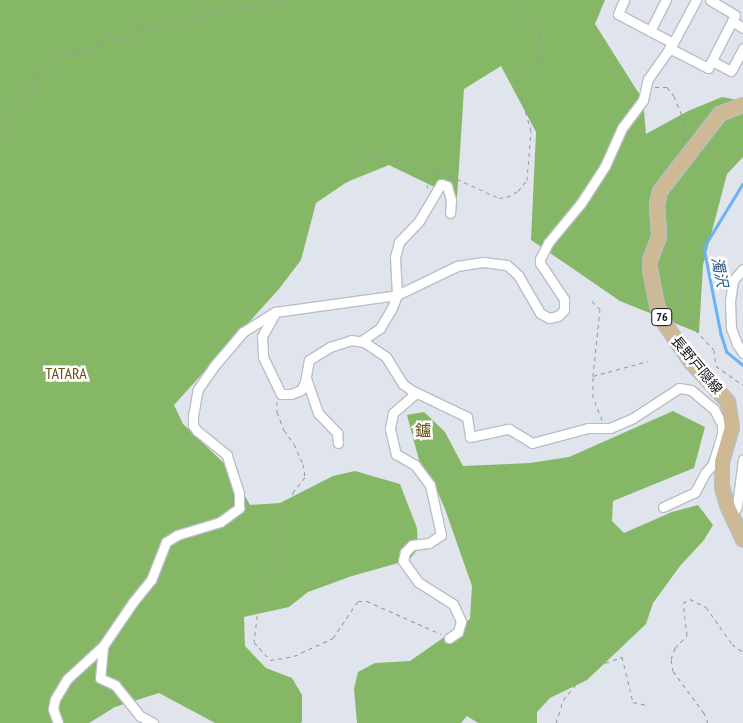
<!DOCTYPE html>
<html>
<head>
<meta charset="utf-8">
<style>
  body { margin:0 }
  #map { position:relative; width:743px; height:723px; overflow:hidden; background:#e0e5ed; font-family:"PT Sans Narrow","Noto Sans JP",sans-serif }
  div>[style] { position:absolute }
  .forest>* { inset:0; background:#86b767 }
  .stream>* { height:2.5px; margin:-1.25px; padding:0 1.25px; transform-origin:1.25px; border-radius:1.25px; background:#6ab2f4 }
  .path>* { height:1px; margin-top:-0.5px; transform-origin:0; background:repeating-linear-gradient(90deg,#94989e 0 4px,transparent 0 8px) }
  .roads { filter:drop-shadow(1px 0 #b9bec6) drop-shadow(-1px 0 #b9bec6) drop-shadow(0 1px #b9bec6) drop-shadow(0 -1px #b9bec6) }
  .street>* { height:9px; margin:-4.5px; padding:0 4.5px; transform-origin:4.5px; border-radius:4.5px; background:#fff }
  .primary>* { height:14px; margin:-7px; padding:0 7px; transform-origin:7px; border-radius:7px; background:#cdba94 }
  span { translate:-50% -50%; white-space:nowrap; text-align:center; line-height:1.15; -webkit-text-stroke:5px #fff; paint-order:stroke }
  .shield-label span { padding:1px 4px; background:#fff; border:1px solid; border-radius:4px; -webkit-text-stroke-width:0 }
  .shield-label { font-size:12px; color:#101215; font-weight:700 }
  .street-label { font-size:14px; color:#101215 }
  .water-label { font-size:15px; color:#235682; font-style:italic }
  .quarter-label { font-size:16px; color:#6b5018 }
</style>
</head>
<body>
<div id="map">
  <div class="forest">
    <i style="clip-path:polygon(0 0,605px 0,595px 24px,643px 100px,646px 134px,688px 111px,722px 97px,743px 101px,743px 157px,727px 174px,703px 265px,699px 333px,620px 301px,531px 240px,536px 132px,501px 66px,464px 89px,457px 198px,389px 165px,347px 182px,316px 203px,301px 260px,279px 289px,174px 405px,183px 424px,231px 470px,250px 505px,280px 503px,333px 476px,355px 471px,400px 484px,417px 528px,418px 549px,409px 560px,352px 576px,308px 592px,289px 607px,244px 617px,245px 646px,266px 668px,292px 678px,302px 695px,302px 722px,300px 723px,215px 723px,159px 693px,115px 707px,89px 723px,0 723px)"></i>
    <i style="clip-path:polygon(673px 411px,705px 427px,694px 468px,613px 501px,612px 521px,624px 533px,672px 512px,698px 505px,713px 525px,704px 540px,680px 566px,653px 603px,646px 624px,587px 680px,550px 698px,537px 712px,537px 723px,478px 723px,467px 716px,461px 723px,357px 723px,354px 689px,358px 672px,375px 663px,410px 661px,470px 619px,472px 586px,445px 509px,432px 479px,419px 460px,407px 415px,424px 412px,445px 432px,463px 466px,530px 463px,569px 457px)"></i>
  </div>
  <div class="stream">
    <i style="left:743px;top:184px;width:75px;rotate:121.4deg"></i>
    <i style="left:704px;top:248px;width:88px;rotate:78.8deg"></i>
    <i style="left:721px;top:334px;width:19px;rotate:72deg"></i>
    <i style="left:727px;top:352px;width:21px;rotate:39deg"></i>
  </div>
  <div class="path">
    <i style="left:655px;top:87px;width:12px"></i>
    <i style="left:667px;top:87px;width:11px;rotate:52deg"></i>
    <i style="left:674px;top:96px;width:27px;rotate:68deg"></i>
    <i style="left:684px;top:121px;width:17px;rotate:87deg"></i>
    <i style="left:685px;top:138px;width:14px;rotate:124deg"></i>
    <i style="left:0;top:131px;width:27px;rotate:-57deg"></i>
    <i style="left:15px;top:108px;width:9px;rotate:-32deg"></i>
    <i style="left:23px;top:103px;width:13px;rotate:-90deg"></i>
    <i style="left:23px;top:90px;width:13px;rotate:-13deg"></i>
    <i style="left:36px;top:87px;width:10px;rotate:-84deg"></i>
    <i style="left:37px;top:77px;width:28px;rotate:-46deg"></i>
    <i style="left:56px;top:57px;width:19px;rotate:-16deg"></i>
    <i style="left:74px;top:52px;width:14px"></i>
    <i style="left:88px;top:52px;width:9px;rotate:-32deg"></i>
    <i style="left:96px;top:47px;width:11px;rotate:-49deg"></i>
    <i style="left:103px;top:39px;width:26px;rotate:-4deg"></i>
    <i style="left:129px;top:37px;width:14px;rotate:-36deg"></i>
    <i style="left:140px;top:29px;width:51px;rotate:-9.1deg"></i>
    <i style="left:190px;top:21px;width:15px;rotate:-28deg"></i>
    <i style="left:203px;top:14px;width:38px;rotate:-12deg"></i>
    <i style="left:240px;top:6px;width:23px;rotate:-2deg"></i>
    <i style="left:263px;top:5px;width:18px;rotate:-16deg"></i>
    <i style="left:347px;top:182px;width:32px;rotate:-58deg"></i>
    <i style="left:364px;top:155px;width:52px;rotate:8.9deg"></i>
    <i style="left:415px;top:163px;width:16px;rotate:52deg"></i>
    <i style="left:428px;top:188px;width:12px;rotate:-104deg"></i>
    <i style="left:425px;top:176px;width:12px;rotate:-35deg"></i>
    <i style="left:435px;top:169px;width:70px;rotate:24.4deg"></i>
    <i style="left:499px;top:198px;width:8px;rotate:-7deg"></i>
    <i style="left:507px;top:197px;width:13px;rotate:-29deg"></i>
    <i style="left:518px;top:191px;width:14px;rotate:-51deg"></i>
    <i style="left:527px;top:180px;width:49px;rotate:-85.3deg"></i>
    <i style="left:531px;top:131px;width:52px;rotate:-105.6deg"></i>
    <i style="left:517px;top:81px;width:4px;rotate:-76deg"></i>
    <i style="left:518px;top:77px;width:29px;rotate:-38deg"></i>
    <i style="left:541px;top:59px;width:5px;rotate:-68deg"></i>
    <i style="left:543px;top:54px;width:17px;rotate:-97deg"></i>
    <i style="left:541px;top:37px;width:12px;rotate:-121deg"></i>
    <i style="left:535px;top:27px;width:15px;rotate:-138deg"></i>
    <i style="left:524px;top:17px;width:17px;rotate:-103deg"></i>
    <i style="left:677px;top:188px;width:11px;rotate:112deg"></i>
    <i style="left:673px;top:198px;width:37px;rotate:82deg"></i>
    <i style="left:678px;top:235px;width:37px;rotate:98deg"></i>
    <i style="left:673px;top:272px;width:55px;rotate:71.9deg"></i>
    <i style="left:690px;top:324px;width:35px;rotate:47deg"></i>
    <i style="left:714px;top:350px;width:16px;rotate:83deg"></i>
    <i style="left:716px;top:366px;width:33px;rotate:35deg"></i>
    <i style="left:592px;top:301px;width:11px;rotate:45deg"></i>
    <i style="left:600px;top:309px;width:67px;rotate:96deg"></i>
    <i style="left:277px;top:402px;width:10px;rotate:90deg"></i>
    <i style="left:277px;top:412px;width:19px;rotate:69deg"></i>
    <i style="left:284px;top:430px;width:17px;rotate:54deg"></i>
    <i style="left:294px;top:444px;width:22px;rotate:66deg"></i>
    <i style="left:303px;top:464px;width:13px;rotate:81deg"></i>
    <i style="left:305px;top:477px;width:18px;rotate:128deg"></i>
    <i style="left:294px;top:491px;width:37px;rotate:114deg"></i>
    <i style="left:279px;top:525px;width:38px;rotate:95deg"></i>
    <i style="left:276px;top:563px;width:26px;rotate:126deg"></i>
    <i style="left:261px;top:584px;width:58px;rotate:96.9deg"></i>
    <i style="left:254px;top:642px;width:24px;rotate:48deg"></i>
    <i style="left:270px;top:660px;width:24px;rotate:-9deg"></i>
    <i style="left:294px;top:656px;width:43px;rotate:-24.8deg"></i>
    <i style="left:333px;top:638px;width:45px;rotate:-56deg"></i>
    <i style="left:358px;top:601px;width:9px"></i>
    <i style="left:367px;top:601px;width:81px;rotate:24deg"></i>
    <i style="left:602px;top:420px;width:25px;rotate:-111deg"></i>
    <i style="left:593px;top:397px;width:21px;rotate:-90deg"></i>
    <i style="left:593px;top:376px;width:57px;rotate:-15.3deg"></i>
    <i style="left:556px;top:723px;width:24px;rotate:-73deg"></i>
    <i style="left:563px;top:700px;width:42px;rotate:-49.8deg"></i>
    <i style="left:590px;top:668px;width:34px;rotate:-19deg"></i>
    <i style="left:622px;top:657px;width:46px;rotate:76.3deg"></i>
    <i style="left:633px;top:702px;width:14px;rotate:12deg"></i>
    <i style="left:708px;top:723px;width:11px;rotate:-112deg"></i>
    <i style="left:704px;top:713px;width:52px;rotate:-126.4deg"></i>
    <i style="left:673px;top:671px;width:12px;rotate:-99deg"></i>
    <i style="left:671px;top:659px;width:12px;rotate:-70deg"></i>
    <i style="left:675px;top:648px;width:18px;rotate:-47deg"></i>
    <i style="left:687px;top:635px;width:32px;rotate:-97deg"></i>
    <i style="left:683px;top:603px;width:8px;rotate:-30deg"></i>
    <i style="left:690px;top:599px;width:18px;rotate:27deg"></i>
    <i style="left:706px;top:607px;width:45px;rotate:54.9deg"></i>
    <i style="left:732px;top:644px;width:14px;rotate:36deg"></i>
  </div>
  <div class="roads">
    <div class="street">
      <i style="left:624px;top:0;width:15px;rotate:113deg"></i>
      <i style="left:618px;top:14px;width:62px;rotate:27.8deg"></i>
      <i style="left:732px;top:21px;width:13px;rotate:32deg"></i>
      <i style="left:650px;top:31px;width:35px;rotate:-63deg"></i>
      <i style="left:669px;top:48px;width:44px;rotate:27.1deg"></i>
      <i style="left:708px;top:68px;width:59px;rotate:-63deg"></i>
      <i style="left:735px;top:15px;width:29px;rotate:-149deg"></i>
      <i style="left:712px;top:61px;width:21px;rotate:28deg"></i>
      <i style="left:731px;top:71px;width:26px;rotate:-62deg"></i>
      <i style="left:743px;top:269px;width:15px;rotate:132deg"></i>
      <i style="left:733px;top:280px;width:21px;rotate:98deg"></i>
      <i style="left:730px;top:301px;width:27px;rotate:88deg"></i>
      <i style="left:731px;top:328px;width:17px;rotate:69deg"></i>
      <i style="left:737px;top:344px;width:11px;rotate:56deg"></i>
      <i style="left:275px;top:313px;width:26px;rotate:119deg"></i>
      <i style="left:262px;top:336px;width:21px;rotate:87deg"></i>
      <i style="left:263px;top:357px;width:41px;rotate:64.1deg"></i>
      <i style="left:281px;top:394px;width:10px"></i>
      <i style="left:291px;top:394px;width:11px;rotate:-22deg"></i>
      <i style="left:301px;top:390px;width:9px;rotate:-63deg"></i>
      <i style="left:305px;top:382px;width:22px;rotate:-80deg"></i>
      <i style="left:309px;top:360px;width:25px;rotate:-32deg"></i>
      <i style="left:330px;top:347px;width:22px;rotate:-18deg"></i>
      <i style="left:351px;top:340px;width:13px;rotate:9deg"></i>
      <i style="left:364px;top:342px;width:27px;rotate:34deg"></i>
      <i style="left:386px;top:357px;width:32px;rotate:58deg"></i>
      <i style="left:403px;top:384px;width:10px;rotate:37deg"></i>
      <i style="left:411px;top:390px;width:62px;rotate:25.7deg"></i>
      <i style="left:467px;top:417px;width:20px;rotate:81deg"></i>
      <i style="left:470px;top:437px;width:40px;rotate:-12deg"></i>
      <i style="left:509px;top:429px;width:27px;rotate:31deg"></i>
      <i style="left:532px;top:443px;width:58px;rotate:-15deg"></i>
      <i style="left:588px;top:428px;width:22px"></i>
      <i style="left:610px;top:428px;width:25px;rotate:-23deg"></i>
      <i style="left:633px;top:418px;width:55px;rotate:-33.1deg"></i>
      <i style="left:679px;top:388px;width:12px;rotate:9deg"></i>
      <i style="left:691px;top:390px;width:30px;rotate:40deg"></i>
      <i style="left:714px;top:409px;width:18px;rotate:63deg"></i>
      <i style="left:722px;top:425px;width:9px;rotate:90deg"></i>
      <i style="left:722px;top:434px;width:31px;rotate:107deg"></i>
      <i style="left:713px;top:464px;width:10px;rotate:24deg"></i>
      <i style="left:361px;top:341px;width:23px;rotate:-34deg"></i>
      <i style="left:380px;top:328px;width:21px;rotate:-59deg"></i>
      <i style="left:391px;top:310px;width:16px;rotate:-68deg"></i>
      <i style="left:397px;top:295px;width:38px;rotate:-93deg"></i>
      <i style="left:395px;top:257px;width:16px;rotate:-75deg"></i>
      <i style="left:399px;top:242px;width:29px;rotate:-46deg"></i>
      <i style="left:419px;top:221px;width:43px;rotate:-59.3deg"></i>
      <i style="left:441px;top:184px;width:6px;rotate:18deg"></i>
      <i style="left:447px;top:186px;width:15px;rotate:74deg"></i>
      <i style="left:451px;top:200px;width:13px;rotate:94deg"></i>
      <i style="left:306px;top:378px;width:37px;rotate:71deg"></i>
      <i style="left:318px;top:413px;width:28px;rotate:46deg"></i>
      <i style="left:337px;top:433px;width:10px;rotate:84deg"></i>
      <i style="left:416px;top:393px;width:30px;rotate:139deg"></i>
      <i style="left:393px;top:413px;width:16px;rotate:101deg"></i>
      <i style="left:390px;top:429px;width:26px;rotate:77deg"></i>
      <i style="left:396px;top:454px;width:22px;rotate:30deg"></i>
      <i style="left:415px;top:465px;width:25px;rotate:53deg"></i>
      <i style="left:430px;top:485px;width:51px;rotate:77.6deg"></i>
      <i style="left:441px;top:535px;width:14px;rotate:146deg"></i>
      <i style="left:429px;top:543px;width:17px;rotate:173deg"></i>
      <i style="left:412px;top:545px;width:10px;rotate:135deg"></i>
      <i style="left:405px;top:552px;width:9px;rotate:103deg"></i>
      <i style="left:403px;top:561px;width:26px;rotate:54deg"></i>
      <i style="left:418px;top:582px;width:41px;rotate:32.2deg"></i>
      <i style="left:453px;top:604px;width:19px;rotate:65deg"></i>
      <i style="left:461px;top:621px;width:11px;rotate:105deg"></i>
      <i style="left:458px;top:632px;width:11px;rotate:146deg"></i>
      <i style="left:663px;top:507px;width:35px;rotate:-25deg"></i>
      <i style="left:695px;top:492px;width:21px;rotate:-62deg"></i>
      <i style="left:705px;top:473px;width:12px;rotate:-48deg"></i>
      <i style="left:732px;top:517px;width:12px;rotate:-66deg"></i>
      <i style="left:737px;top:506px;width:47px;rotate:-82.7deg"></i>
      <i style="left:103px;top:646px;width:32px;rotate:95deg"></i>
      <i style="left:100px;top:678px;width:17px;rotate:25deg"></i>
      <i style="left:115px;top:685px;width:40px;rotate:51deg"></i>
      <i style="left:140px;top:716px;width:15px;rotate:28deg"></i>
      <i style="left:58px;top:723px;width:15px;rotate:-110deg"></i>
      <i style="left:53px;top:709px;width:10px;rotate:-79deg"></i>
      <i style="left:55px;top:699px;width:23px;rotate:-59deg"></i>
      <i style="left:67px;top:679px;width:49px;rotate:-42.5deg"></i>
      <i style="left:103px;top:646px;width:53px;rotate:-55.7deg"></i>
      <i style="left:133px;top:602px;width:28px;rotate:-51deg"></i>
      <i style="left:151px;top:580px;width:41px;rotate:-68.5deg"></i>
      <i style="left:166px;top:542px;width:13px;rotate:-32deg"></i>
      <i style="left:177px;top:535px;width:45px;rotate:-16.8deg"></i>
      <i style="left:220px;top:522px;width:24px;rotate:-36deg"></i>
      <i style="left:239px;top:508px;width:15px;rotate:-90deg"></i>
      <i style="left:239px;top:493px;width:40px;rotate:-108deg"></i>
      <i style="left:227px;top:455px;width:38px;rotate:-141deg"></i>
      <i style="left:197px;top:431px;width:7px;rotate:-124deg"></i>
      <i style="left:193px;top:425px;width:9px;rotate:-90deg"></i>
      <i style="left:193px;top:416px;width:27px;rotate:-80deg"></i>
      <i style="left:198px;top:389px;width:28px;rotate:-55deg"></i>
      <i style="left:214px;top:366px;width:45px;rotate:-49.5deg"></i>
      <i style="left:243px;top:332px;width:38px;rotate:-32deg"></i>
      <i style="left:275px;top:312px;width:123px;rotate:-7.9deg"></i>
      <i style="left:397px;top:295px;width:67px;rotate:-25.8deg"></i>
      <i style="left:457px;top:266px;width:26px;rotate:-9deg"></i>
      <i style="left:483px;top:262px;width:24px;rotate:7deg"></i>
      <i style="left:507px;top:265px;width:15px;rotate:42deg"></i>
      <i style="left:518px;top:275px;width:44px;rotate:59.9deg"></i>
      <i style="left:540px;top:313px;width:10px;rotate:29deg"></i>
      <i style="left:549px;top:318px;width:9px;rotate:-13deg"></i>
      <i style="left:558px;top:316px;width:8px;rotate:-45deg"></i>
      <i style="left:564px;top:310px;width:11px;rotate:-90deg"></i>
      <i style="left:564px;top:299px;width:43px;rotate:-123.7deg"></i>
      <i style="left:540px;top:263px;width:4px;rotate:-90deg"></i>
      <i style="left:540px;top:259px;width:18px;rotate:-63deg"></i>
      <i style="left:548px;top:243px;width:52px;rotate:-50.5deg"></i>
      <i style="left:581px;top:203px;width:44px;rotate:-57deg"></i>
      <i style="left:605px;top:166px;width:42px;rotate:-65.9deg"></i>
      <i style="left:622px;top:128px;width:35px;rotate:-53deg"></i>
      <i style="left:643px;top:100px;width:22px;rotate:-77deg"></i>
      <i style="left:648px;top:79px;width:42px;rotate:-54.8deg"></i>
      <i style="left:672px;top:45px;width:51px;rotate:-61.9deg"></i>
    </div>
    <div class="primary">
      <i style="left:743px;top:105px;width:25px;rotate:159deg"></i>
      <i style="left:720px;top:114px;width:98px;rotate:127.9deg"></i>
      <i style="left:660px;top:191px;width:14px;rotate:102deg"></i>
      <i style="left:657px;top:205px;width:32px;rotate:86deg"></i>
      <i style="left:659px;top:237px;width:26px;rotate:111deg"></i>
      <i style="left:650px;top:261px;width:8px;rotate:90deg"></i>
      <i style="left:650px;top:269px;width:37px;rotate:79deg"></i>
      <i style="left:657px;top:305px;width:21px;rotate:67deg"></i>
      <i style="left:665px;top:324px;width:46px;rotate:55.6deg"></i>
      <i style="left:691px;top:362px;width:54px;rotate:47.2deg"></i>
      <i style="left:728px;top:402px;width:25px;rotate:81deg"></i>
      <i style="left:732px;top:427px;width:36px;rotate:106deg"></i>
      <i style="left:722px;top:462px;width:25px;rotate:90deg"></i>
      <i style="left:722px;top:487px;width:19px;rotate:74deg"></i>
      <i style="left:727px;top:505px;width:38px;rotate:65deg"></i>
    </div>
  </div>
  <div class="shield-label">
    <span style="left:662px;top:317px">76</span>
  </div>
  <div class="street-label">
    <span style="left:697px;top:365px;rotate:50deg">長野戸隠線</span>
  </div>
  <div class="water-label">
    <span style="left:720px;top:272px;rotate:79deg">濁沢</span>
  </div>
  <div class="quarter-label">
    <span style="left:66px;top:373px">TATARA</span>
    <span style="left:423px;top:430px">鑪</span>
  </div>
</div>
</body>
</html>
